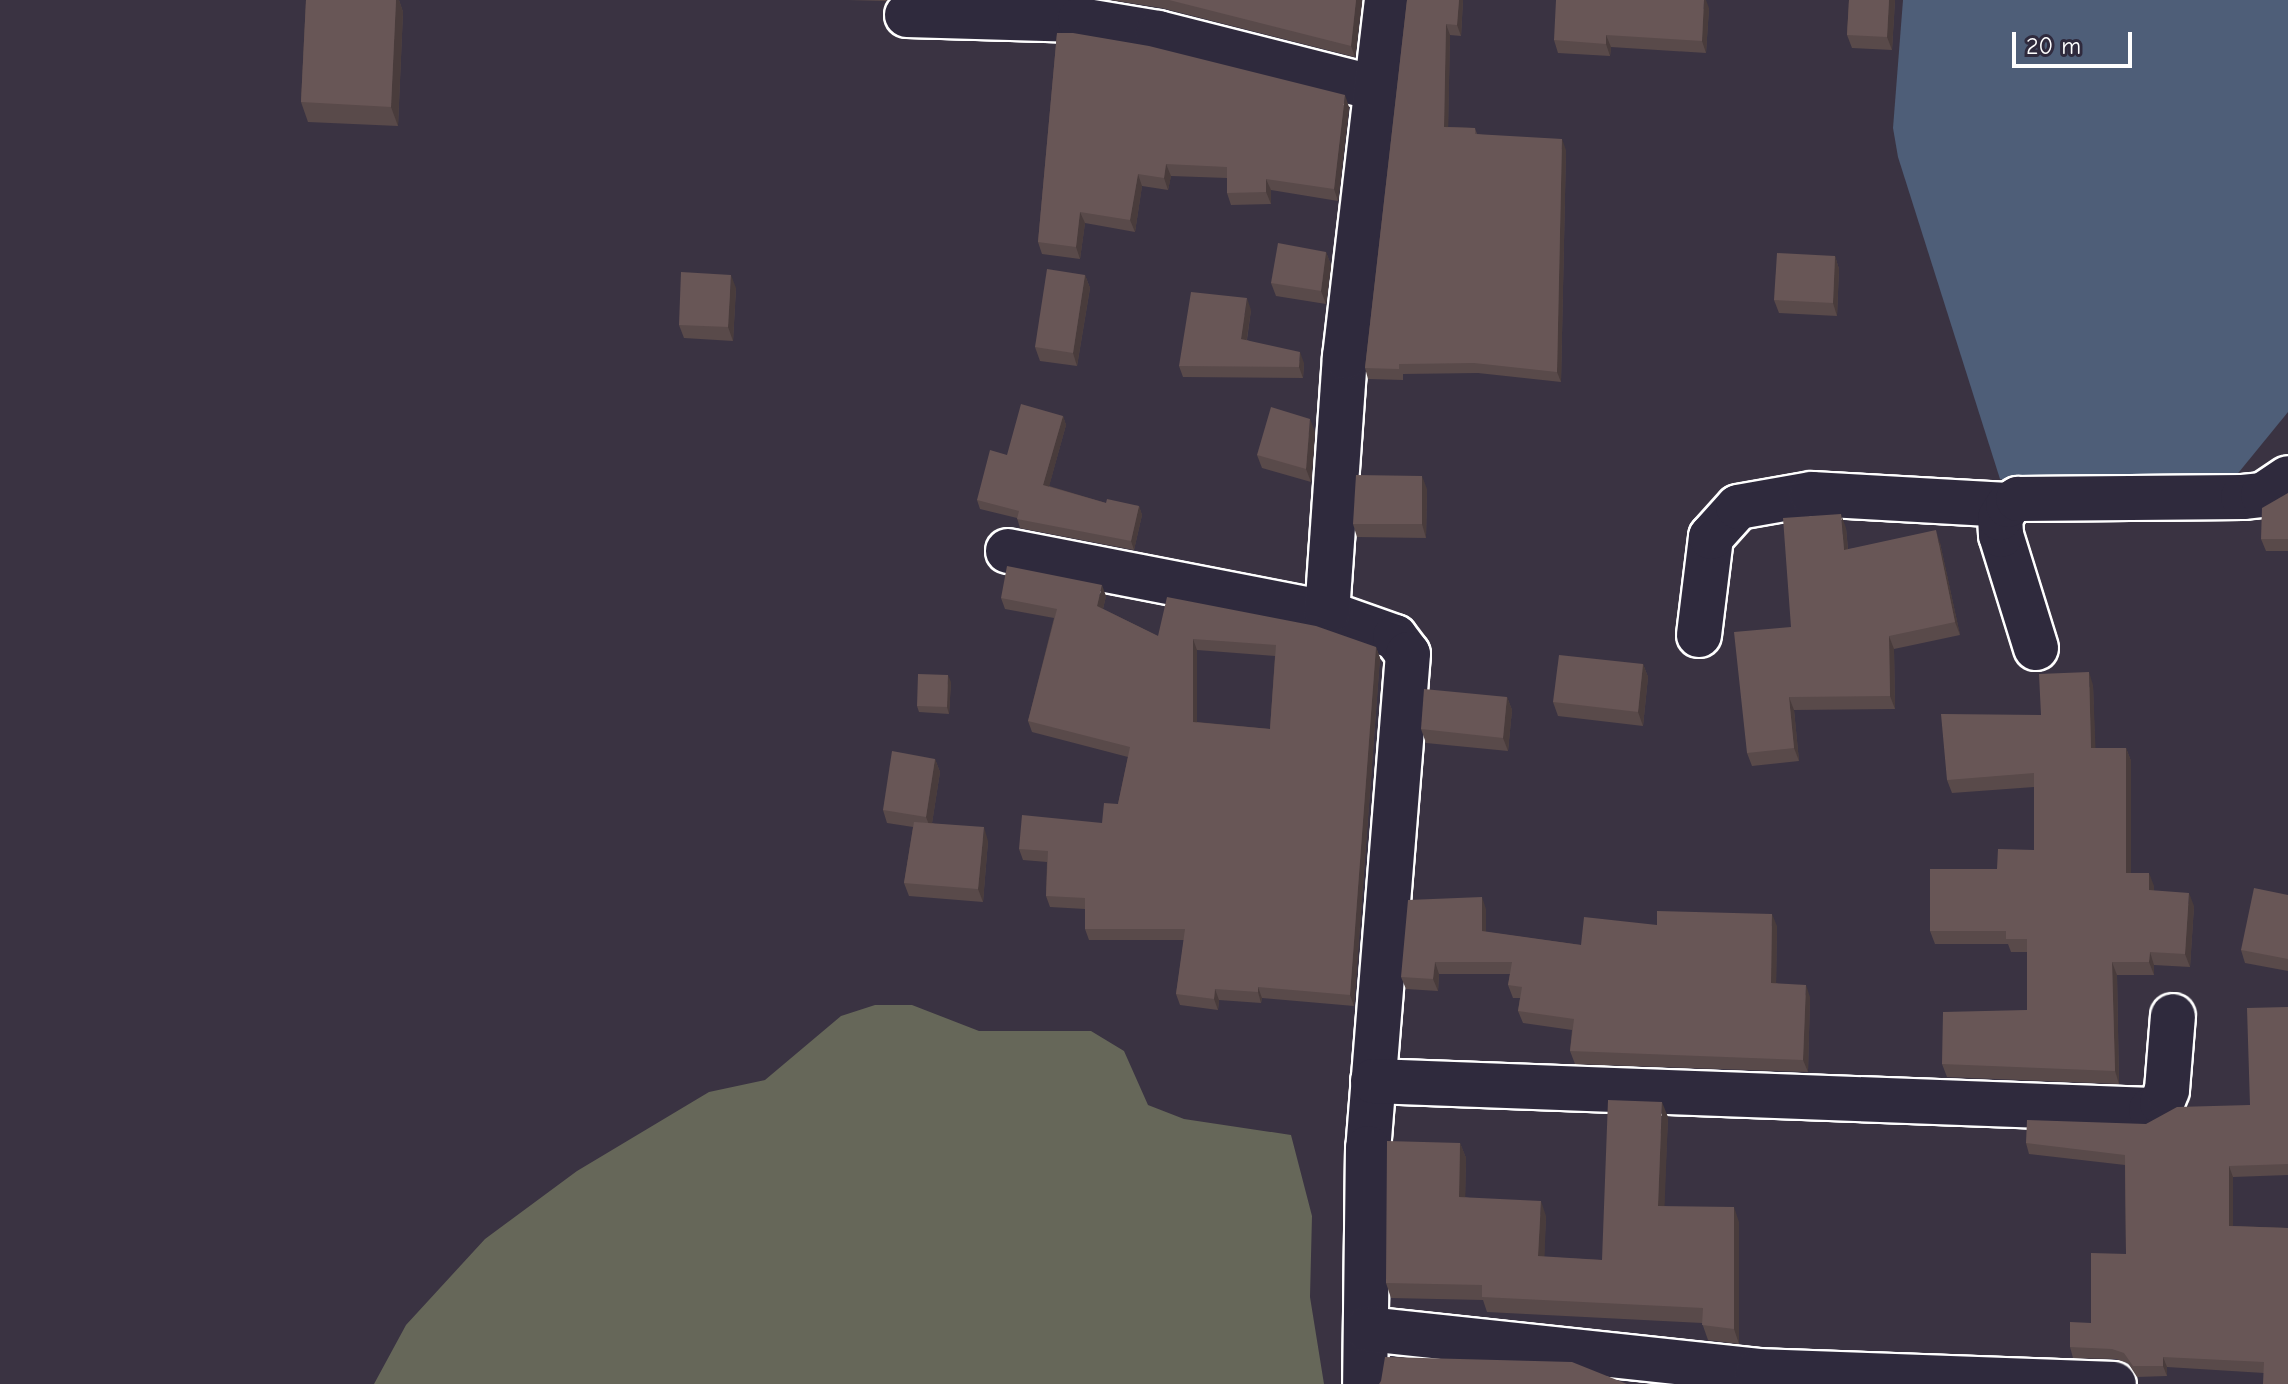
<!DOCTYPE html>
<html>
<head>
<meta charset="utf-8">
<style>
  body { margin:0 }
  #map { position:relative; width:2288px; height:1384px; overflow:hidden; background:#3a3342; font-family:"Comic Neue",sans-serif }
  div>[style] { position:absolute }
  .green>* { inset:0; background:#666759 }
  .water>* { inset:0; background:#4e5e78 }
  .roads { filter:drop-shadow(2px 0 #fff) drop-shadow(-2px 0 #fff) drop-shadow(0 2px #fff) drop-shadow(0 -2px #fff) }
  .street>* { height:44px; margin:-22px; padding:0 22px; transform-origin:22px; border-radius:22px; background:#2f2a3d }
  .wall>* { inset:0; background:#594a4a }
  .shaded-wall>* { inset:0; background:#493c3c }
  .building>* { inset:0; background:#685656 }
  span { translate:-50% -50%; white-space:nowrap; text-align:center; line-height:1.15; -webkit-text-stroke:6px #2f2a3d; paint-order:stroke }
  .scale { position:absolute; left:2012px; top:32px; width:120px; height:36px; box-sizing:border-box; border:4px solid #fff; border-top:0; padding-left:10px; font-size:24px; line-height:28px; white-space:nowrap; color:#fff; -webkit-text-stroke:6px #2f2a3d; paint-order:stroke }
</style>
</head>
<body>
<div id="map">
  <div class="green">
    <i style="clip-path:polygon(875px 1005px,912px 1005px,979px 1031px,1091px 1031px,1124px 1051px,1148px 1105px,1184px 1119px,1291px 1135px,1312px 1216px,1310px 1297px,1324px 1384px,374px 1384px,406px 1325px,485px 1239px,577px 1171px,709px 1092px,765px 1080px,841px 1016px)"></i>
  </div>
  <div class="water">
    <i style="clip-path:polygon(1903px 0,2288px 0,2288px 412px,2226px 488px,2024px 488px,2000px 479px,1898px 157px,1893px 128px)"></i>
  </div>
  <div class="roads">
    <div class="street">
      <i style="left:907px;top:15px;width:173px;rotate:1.7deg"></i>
      <i style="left:1080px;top:20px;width:79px;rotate:9.5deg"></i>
      <i style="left:1158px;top:33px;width:225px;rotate:14.2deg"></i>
      <i style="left:1008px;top:551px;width:325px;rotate:11deg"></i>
      <i style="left:1327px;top:613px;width:72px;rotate:19.4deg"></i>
      <i style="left:1395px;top:637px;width:21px;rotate:53deg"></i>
      <i style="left:1408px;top:654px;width:496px;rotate:94.6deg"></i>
      <i style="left:1368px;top:1148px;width:236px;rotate:90.7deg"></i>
      <i style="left:1327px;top:613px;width:257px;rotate:-86deg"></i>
      <i style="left:1345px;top:357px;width:359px;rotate:-83.3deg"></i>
      <i style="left:1699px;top:635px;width:99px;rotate:-83deg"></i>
      <i style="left:1711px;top:537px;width:40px;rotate:-48deg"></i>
      <i style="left:1738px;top:507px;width:75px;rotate:-10deg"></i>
      <i style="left:1812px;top:494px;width:196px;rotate:3.2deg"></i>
      <i style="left:2036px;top:648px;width:118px;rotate:-107.2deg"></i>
      <i style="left:2001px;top:535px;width:17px;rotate:-93deg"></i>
      <i style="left:2000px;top:518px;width:15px;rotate:-58deg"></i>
      <i style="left:2008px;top:505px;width:12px;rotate:-31deg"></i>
      <i style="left:2018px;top:499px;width:225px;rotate:-0.5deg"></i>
      <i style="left:2243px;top:497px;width:20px;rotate:-6deg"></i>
      <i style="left:2263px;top:495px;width:30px;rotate:-34deg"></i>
      <i style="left:1373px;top:1081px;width:779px;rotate:2.13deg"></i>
      <i style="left:2151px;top:1110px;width:13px;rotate:-32deg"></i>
      <i style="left:2162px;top:1103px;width:14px;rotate:-69deg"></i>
      <i style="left:2167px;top:1090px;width:74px;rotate:-85.4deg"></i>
      <i style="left:1367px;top:1329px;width:393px;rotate:6.1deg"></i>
      <i style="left:1758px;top:1371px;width:356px;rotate:2.1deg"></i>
    </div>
  </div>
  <div class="wall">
    <i style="clip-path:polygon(306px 0,399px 0,403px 12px,398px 126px,308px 122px,301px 102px)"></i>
    <i style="clip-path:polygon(848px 0,888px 0,886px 1px)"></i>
    <i style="clip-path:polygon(1111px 0,1362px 0,1355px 57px,1162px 8px)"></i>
    <i style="clip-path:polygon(1407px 0,1463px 0,1461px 36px,1450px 35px,1448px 127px,1475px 128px,1477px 134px,1566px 150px,1561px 382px,1478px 373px,1403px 374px,1403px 380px,1368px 379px,1365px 368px)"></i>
    <i style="clip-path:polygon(1849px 0,1895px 0,1892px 50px,1852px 48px,1847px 35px)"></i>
    <i style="clip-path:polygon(1709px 8px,1706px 53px,1611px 47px,1610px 56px,1558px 53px,1554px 40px)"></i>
    <i style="clip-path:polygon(1057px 33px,1349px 107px,1338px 201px,1271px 190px,1271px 204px,1231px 205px,1227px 193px,1227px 178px,1171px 176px,1168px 190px,1142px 186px,1135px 232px,1085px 223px,1080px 259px,1042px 254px,1038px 242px)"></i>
    <i style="clip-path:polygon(1326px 252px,1331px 265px,1326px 304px,1276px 296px,1271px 283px)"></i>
    <i style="clip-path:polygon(1835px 256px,1839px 269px,1837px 316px,1779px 313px,1774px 300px)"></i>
    <i style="clip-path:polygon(1085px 275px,1090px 288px,1077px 366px,1040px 361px,1035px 347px)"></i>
    <i style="clip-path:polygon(736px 288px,733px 341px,684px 338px,679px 325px)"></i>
    <i style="clip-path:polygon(1251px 310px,1247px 340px,1304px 363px,1303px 378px,1183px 377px,1179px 366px)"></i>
    <i style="clip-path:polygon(1063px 416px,1066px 425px,1049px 486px,1106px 503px,1139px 506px,1142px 515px,1134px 550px,1020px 528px,1017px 518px,980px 509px,977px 500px,1007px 455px)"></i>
    <i style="clip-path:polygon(1315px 432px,1311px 482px,1262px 468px,1257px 455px)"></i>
    <i style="clip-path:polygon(1427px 489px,1426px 538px,1357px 537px,1353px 524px)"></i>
    <i style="clip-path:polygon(2288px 493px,2288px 551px,2266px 551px,2261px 539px)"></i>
    <i style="clip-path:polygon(1846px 528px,1848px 549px,1940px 543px,1960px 635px,1894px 649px,1895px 709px,1794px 710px,1799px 761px,1752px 766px,1747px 753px,1791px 627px)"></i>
    <i style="clip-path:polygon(evenodd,1106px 596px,1103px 609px,1158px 636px,1376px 647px,1380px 658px,1354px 1006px,1262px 998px,1261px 1003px,1219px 1000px,1218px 1010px,1180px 1005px,1176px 994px,1184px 940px,1089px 940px,1085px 929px,1085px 909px,1050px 907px,1046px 896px,1047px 862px,1023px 860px,1019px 849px,1102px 823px,1118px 804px,1128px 757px,1032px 732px,1028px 721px,1054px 618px,1005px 609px,1001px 598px,1106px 596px,1197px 650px,1275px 656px,1270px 729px,1197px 722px,1197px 650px)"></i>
    <i style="clip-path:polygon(1643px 664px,1648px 677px,1643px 726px,1558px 716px,1553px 702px)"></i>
    <i style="clip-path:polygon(951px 682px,949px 714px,919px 712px,917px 706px)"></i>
    <i style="clip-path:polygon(2093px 685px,2095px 748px,2126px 748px,2131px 761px,2131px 873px,2154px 886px,2154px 891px,2194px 906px,2190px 967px,2154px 965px,2154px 975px,2117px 975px,2119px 1084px,1947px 1077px,1942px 1064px,2027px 1010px,2027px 952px,2011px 952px,2008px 944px,1935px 944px,1930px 931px,1997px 869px,2034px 850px,2034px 787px,1952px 793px,1947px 780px,2041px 715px)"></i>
    <i style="clip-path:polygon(1507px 697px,1512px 710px,1508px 751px,1426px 743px,1421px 729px)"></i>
    <i style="clip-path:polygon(935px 759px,940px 772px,932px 823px,988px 841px,983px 902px,909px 896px,904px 883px,913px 827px,887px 823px,883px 810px)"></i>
    <i style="clip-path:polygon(2288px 895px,2288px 971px,2245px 963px,2241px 950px)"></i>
    <i style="clip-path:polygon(1486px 909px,1486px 932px,1581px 945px,1657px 925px,1777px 926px,1776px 983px,1810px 997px,1808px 1072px,1575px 1064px,1570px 1051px,1572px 1030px,1523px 1023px,1518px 1011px,1520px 998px,1513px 998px,1508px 985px,1510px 974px,1439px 974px,1438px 991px,1406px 989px,1401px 977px)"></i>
    <i style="clip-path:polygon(2288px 1007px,2288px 1175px,2233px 1177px,2233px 1226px,2288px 1228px,2264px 1373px,2167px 1367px,2167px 1376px,2137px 1377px,2128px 1363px,2116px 1359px,2073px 1358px,2070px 1347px,2091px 1323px,2126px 1254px,2125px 1165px,2029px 1154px,2026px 1143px,2146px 1124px,2250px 1105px)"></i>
    <i style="clip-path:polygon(1668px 1117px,1664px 1206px,1739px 1222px,1739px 1344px,1708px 1340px,1702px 1323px,1487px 1312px,1483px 1300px,1391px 1298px,1386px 1283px,1460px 1143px,1466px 1158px,1465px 1197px,1546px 1216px,1544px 1257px,1602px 1260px)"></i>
  </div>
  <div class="shaded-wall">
    <i style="clip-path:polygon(396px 0,399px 0,403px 12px,398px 126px,391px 107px)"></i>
    <i style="clip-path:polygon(1356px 0,1362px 0,1355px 57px,1351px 46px)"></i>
    <i style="clip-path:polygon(1459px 0,1463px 0,1461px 36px,1457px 25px)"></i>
    <i style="clip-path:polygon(1704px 0,1706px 0,1709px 8px,1706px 53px,1702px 41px)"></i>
    <i style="clip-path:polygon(1889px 0,1895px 0,1892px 50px,1887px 37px)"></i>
    <i style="clip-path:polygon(1446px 24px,1450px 35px,1448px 138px,1444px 127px)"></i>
    <i style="clip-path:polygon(1606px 35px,1611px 47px,1610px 56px,1606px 44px)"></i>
    <i style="clip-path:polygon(1345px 95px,1349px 107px,1338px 201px,1334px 189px)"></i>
    <i style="clip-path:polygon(1562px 139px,1566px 150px,1561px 382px,1557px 372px)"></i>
    <i style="clip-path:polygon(1166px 164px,1171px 176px,1168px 190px,1164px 178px)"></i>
    <i style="clip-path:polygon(1138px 174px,1142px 186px,1135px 232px,1130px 220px)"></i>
    <i style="clip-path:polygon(1266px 179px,1271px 190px,1271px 204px,1266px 192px)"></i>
    <i style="clip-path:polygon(1080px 212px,1085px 223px,1080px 259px,1076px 247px)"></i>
    <i style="clip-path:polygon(1326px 252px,1331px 265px,1326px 304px,1321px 291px)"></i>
    <i style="clip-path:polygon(1835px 256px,1839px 269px,1837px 316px,1833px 303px)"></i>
    <i style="clip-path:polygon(731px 275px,736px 288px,733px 341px,728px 327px)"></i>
    <i style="clip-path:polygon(1085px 275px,1090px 288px,1077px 366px,1073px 353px)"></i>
    <i style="clip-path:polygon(1247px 298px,1251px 310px,1245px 351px,1241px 339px)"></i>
    <i style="clip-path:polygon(1300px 352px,1304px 363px,1303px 378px,1299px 367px)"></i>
    <i style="clip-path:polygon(1063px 416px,1066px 425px,1047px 494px,1043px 485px)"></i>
    <i style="clip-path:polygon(1310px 419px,1315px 432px,1311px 482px,1306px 469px)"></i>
    <i style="clip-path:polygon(1422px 476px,1427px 489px,1426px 538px,1422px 524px)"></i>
    <i style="clip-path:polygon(1139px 506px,1142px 515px,1134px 550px,1131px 541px)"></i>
    <i style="clip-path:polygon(1841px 514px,1846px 528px,1849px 563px,1844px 550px)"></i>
    <i style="clip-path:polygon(1936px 530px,1940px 543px,1960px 635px,1955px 622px)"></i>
    <i style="clip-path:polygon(1102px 585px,1106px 596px,1101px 617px,1097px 606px)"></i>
    <i style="clip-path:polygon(1889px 636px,1894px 649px,1895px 709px,1890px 696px)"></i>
    <i style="clip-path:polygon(1193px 639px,1197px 650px,1197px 733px,1193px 722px)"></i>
    <i style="clip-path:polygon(1376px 647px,1380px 658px,1354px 1006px,1350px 995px)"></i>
    <i style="clip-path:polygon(1643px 664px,1648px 677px,1643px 726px,1638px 712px)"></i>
    <i style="clip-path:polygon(2089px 672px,2093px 685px,2096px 761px,2091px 748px)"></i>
    <i style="clip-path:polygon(948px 675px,951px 682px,949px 714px,947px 707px)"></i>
    <i style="clip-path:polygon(1507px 697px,1512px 710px,1508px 751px,1503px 738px)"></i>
    <i style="clip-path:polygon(1789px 697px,1794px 710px,1799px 761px,1794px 748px)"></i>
    <i style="clip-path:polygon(2126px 748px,2131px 761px,2131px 886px,2126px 873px)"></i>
    <i style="clip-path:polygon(935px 759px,940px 772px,931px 830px,926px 817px)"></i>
    <i style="clip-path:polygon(984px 827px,988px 841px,983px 902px,978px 889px)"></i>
    <i style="clip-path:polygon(2149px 873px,2154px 886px,2154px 903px,2149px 890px)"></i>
    <i style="clip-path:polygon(2189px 893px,2194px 906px,2190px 967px,2185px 954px)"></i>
    <i style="clip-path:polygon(1482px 897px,1486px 909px,1486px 944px,1482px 931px)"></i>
    <i style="clip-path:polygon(1772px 914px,1777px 926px,1776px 995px,1771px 983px)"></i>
    <i style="clip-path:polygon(2150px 952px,2154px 965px,2154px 975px,2149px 962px)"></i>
    <i style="clip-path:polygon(1435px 962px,1439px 974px,1438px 991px,1433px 979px)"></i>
    <i style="clip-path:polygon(2112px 962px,2117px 975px,2119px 1084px,2115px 1071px)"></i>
    <i style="clip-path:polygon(1806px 985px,1810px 997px,1808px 1072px,1803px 1060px)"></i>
    <i style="clip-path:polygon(1258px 987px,1262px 998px,1261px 1003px,1258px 992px)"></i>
    <i style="clip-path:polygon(1215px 989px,1219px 1000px,1218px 1010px,1214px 999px)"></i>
    <i style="clip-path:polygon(1662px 1102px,1668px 1117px,1664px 1221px,1658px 1206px)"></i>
    <i style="clip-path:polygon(1460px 1143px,1466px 1158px,1465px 1212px,1459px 1197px)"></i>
    <i style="clip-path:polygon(2229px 1166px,2233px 1177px,2233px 1237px,2229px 1226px)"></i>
    <i style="clip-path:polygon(1541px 1201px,1546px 1216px,1544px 1271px,1538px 1256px)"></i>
    <i style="clip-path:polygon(1734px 1207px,1739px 1222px,1739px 1344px,1734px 1329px)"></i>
    <i style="clip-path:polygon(2163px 1357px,2167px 1367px,2167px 1376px,2163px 1366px)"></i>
  </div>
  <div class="building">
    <i style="clip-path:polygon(306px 0,396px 0,391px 107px,301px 102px)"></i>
    <i style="clip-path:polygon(1169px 0,1356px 0,1351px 46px)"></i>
    <i style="clip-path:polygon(1407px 0,1459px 0,1457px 25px,1446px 24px,1444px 127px,1475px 128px,1475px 134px,1562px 139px,1557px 372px,1474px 363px,1399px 364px,1399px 369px,1365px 368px)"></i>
    <i style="clip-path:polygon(1556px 0,1704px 0,1702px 41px,1606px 35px,1606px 44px,1554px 40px)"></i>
    <i style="clip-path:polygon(1849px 0,1889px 0,1887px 37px,1847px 35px)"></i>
    <i style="clip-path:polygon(1057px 33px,1073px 33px,1149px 46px,1345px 95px,1334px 189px,1266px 179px,1266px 192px,1227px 193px,1227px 167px,1166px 164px,1164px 178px,1138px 174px,1130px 220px,1080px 212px,1076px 247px,1038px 242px)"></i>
    <i style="clip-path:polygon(1278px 243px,1326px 252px,1321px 291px,1271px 283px)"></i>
    <i style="clip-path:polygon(1777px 253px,1835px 256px,1833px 303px,1774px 300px)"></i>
    <i style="clip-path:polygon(1047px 269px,1085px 275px,1073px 353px,1035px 347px)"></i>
    <i style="clip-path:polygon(681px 272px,731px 275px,728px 327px,679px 325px)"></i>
    <i style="clip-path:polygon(1191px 292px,1247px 298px,1241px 339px,1300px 352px,1299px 367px,1179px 366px)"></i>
    <i style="clip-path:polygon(1021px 404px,1063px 416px,1043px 485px,1106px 503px,1107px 499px,1139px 506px,1131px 541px,1017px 519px,1019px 511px,977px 500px,990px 450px,1007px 455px)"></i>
    <i style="clip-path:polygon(1271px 407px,1310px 419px,1306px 469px,1257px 455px)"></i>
    <i style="clip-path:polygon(1356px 475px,1422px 476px,1422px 524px,1353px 524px)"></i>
    <i style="clip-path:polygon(2288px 493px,2288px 539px,2261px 539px,2262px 508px)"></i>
    <i style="clip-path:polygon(1841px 514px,1844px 550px,1936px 530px,1955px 622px,1889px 636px,1890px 696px,1789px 697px,1794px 748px,1747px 753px,1734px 632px,1791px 627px,1783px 518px)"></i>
    <i style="clip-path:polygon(evenodd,1007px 566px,1102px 585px,1097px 606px,1158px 636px,1167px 597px,1316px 626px,1376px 647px,1350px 995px,1258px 987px,1258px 992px,1215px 989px,1214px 999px,1176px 994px,1185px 929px,1085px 929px,1085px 898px,1046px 896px,1048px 851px,1019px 849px,1022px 815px,1102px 823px,1104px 803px,1118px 804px,1130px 747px,1028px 721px,1057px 609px,1001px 598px,1007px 566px,1193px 639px,1276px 645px,1270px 729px,1193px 722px,1193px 639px)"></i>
    <i style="clip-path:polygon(1559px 655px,1643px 664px,1638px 712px,1553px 702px)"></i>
    <i style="clip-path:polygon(2089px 672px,2091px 748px,2126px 748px,2126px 873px,2149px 873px,2149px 890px,2189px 893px,2185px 954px,2150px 952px,2149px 962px,2112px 962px,2115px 1071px,1942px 1064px,1943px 1012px,2027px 1010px,2027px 939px,2006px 939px,2006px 931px,1930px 931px,1930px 869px,1997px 869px,1998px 849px,2034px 850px,2034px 773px,1947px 780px,1941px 714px,2041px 715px,2039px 674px)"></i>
    <i style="clip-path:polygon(918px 674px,948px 675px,947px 707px,917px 706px)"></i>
    <i style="clip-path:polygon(1424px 689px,1507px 697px,1503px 738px,1421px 729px)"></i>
    <i style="clip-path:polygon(892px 751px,935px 759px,926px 817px,883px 810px)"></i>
    <i style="clip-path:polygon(914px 822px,984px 827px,978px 889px,904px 883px)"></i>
    <i style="clip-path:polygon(2254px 888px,2288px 895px,2288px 959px,2241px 950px)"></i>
    <i style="clip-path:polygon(1482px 897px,1482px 931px,1581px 945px,1584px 917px,1657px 925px,1657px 911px,1772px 914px,1771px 983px,1806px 985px,1803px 1060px,1570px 1051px,1574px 1019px,1518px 1011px,1522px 987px,1508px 985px,1512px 962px,1435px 962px,1433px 979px,1401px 977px,1408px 900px)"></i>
    <i style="clip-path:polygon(2288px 1007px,2288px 1164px,2229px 1166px,2229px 1226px,2288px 1228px,2288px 1384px,2263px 1384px,2264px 1362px,2163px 1357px,2163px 1366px,2133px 1366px,2124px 1353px,2112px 1349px,2070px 1347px,2070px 1322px,2091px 1323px,2091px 1253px,2126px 1254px,2125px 1155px,2026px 1143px,2027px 1120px,2146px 1124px,2177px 1107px,2250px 1105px,2247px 1008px)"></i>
    <i style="clip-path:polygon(1608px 1100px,1662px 1102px,1658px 1206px,1734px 1207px,1734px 1329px,1702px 1325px,1703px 1308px,1482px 1297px,1482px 1285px,1386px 1283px,1387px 1141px,1460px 1143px,1459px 1197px,1541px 1201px,1538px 1256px,1602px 1260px)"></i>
    <i style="clip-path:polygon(1385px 1357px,1572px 1362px,1627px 1384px,1379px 1384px,1381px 1381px)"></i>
  </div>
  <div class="scale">20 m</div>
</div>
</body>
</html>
